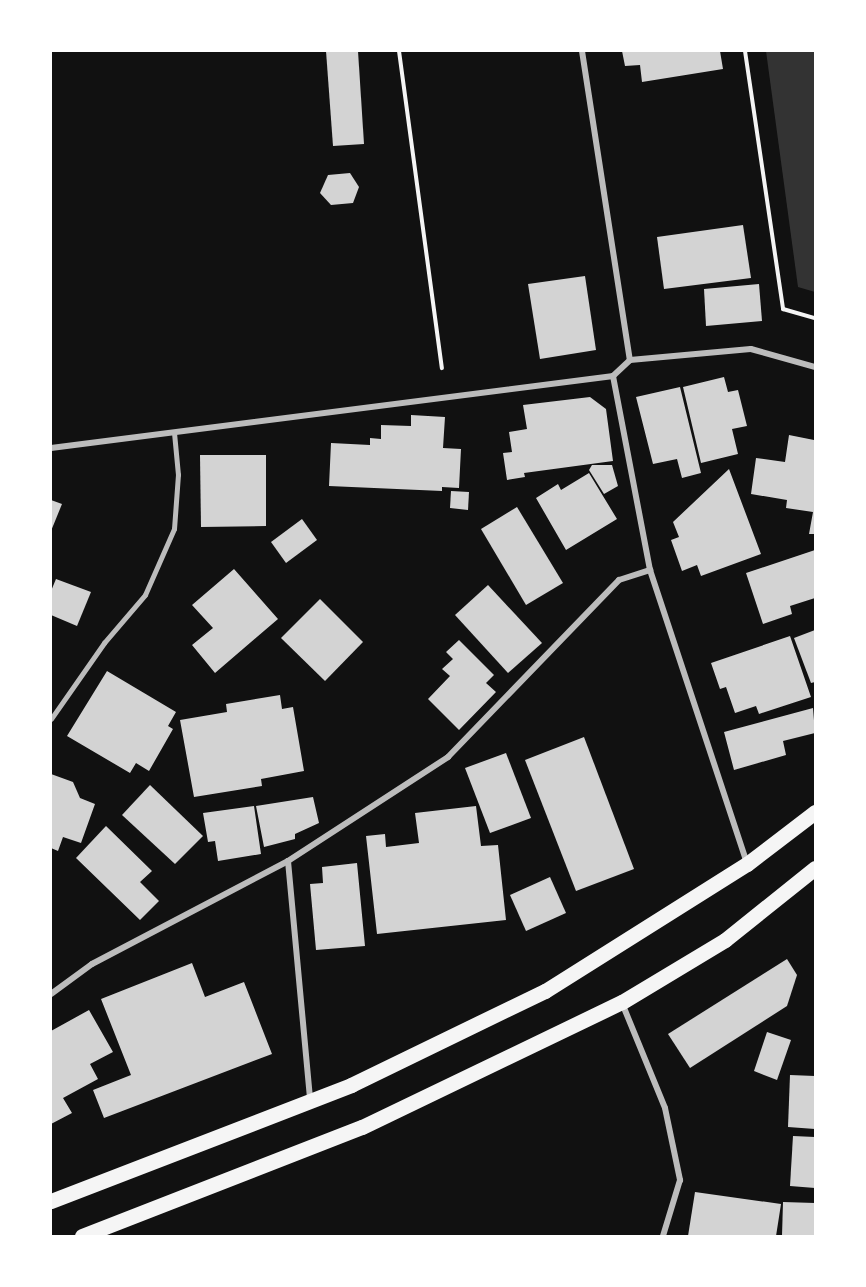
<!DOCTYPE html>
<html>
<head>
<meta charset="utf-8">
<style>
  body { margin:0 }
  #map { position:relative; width:866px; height:1287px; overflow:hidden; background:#111; font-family:"Sofia Sans Condensed",sans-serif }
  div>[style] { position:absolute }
  .water>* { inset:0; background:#333 }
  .building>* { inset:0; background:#d3d3d3 }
  .path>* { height:4px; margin:-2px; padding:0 2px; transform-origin:2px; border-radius:2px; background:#f5f5f5 }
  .service>* { height:4.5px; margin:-2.25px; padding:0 2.25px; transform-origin:2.25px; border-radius:2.25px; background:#bcbcbc }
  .minor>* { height:6px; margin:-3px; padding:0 3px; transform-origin:3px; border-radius:3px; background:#bcbcbc }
  .primary>* { height:15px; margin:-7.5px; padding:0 7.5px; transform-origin:7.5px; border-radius:7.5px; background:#f5f5f5 }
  span { translate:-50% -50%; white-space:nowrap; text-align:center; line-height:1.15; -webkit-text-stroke:4.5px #fff; paint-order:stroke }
  .frame { position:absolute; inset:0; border:52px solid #fff; pointer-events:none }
</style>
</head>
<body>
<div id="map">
  <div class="water">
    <i style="clip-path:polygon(766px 51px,815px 51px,815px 292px,798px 287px)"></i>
  </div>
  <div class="building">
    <i style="clip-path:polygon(326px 51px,358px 51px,364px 144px,333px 146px)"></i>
    <i style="clip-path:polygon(622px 51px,720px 51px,723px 69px,642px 82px,640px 65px,625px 66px)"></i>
    <i style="clip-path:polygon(350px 173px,359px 187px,353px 203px,331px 205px,320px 193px,328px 175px)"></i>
    <i style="clip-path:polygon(743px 225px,751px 278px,664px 289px,657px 237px)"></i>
    <i style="clip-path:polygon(585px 276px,596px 350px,540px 359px,528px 284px)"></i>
    <i style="clip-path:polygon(759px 284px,762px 321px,706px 326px,704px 289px)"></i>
    <i style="clip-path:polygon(724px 377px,728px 392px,738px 390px,747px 426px,732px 429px,738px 454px,701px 463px,683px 387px)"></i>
    <i style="clip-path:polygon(680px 387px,701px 473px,682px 478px,677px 459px,653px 464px,636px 397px)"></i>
    <i style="clip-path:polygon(590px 397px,606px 409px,613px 461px,524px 473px,525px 477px,507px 480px,503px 453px,512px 452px,509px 432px,527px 429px,523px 405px)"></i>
    <i style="clip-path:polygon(411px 415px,445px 417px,443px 448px,461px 449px,459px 488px,442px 487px,442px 491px,329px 486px,331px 443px,370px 445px,370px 438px,381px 439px,381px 425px,411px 426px)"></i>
    <i style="clip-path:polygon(789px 435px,814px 440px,815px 534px,809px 534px,813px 512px,786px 508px,787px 500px,751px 494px,756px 458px,785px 462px)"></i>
    <i style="clip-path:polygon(200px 455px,266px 455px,266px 526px,201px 527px)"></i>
    <i style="clip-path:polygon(592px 465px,612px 465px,618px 486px,604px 494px,589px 470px)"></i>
    <i style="clip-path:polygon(729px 469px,761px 554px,701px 576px,697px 565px,682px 571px,671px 540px,679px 537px,673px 522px)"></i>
    <i style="clip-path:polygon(589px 473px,617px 519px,566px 550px,536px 498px,558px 484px,561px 490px)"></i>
    <i style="clip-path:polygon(451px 491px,469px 492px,468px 510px,450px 508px)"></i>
    <i style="clip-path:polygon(51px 500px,62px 504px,51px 531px)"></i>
    <i style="clip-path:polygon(517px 507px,563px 583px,526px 605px,481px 529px)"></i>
    <i style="clip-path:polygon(302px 519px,317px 540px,286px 563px,271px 542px)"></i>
    <i style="clip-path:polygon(815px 550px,815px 598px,790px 606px,792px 614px,763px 624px,746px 573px)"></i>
    <i style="clip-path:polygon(234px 569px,278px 619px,215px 673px,192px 645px,213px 628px,192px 605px)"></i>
    <i style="clip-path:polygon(56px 579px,91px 592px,77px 626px,51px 615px,51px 591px)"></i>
    <i style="clip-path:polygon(488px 585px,542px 643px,508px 673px,455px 615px)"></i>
    <i style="clip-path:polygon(320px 599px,363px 642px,325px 681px,281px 638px)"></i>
    <i style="clip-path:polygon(815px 630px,815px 682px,811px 683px,794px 638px)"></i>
    <i style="clip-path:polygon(790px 636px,811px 697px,759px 714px,756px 706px,735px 713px,726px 687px,720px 689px,711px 663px)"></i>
    <i style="clip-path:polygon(459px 640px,494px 675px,486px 683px,496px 692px,459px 730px,428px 699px,450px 676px,442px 669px,453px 659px,446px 652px)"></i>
    <i style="clip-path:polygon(107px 671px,176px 712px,168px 726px,173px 729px,149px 771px,136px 763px,130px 773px,67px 736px)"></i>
    <i style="clip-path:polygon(280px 695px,282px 709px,293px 707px,304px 771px,261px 779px,262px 786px,194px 797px,180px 720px,227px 712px,226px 704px)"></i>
    <i style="clip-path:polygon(813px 708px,815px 733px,783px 741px,786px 755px,734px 770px,724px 732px)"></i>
    <i style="clip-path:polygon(584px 737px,634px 869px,576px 891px,525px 760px)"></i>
    <i style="clip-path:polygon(506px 753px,531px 818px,490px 833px,465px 768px)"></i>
    <i style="clip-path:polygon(51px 774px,73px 782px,80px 798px,95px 804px,81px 843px,63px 837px,58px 851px,51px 848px)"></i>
    <i style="clip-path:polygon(150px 785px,203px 836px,175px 864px,122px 815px)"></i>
    <i style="clip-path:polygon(313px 797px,319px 823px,295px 834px,295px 839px,264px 847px,256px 806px)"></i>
    <i style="clip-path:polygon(254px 806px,261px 854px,218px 861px,215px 841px,208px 842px,203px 813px)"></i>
    <i style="clip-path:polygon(476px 806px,481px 846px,498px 845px,506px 920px,377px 934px,366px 836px,385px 834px,386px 847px,419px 843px,415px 813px)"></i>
    <i style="clip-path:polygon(106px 826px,152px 871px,140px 882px,159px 901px,140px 920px,76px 858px)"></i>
    <i style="clip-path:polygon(357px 863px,365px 946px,316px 950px,310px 884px,323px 883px,322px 867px)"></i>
    <i style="clip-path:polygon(550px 877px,566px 913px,526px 931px,510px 895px)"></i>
    <i style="clip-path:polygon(787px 959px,797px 975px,787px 1006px,690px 1068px,668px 1034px)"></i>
    <i style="clip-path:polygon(192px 963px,205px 997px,244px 982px,272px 1054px,104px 1118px,93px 1090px,131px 1075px,101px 999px)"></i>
    <i style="clip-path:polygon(89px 1010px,113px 1052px,90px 1064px,98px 1079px,63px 1098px,72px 1113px,51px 1124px,51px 1031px)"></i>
    <i style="clip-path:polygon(767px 1032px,791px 1040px,777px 1080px,754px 1071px)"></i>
    <i style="clip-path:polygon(790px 1075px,815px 1076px,815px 1129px,788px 1127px)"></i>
    <i style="clip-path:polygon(793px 1136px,815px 1137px,815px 1188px,790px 1186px)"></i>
    <i style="clip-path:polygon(695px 1192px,781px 1204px,776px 1236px,688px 1236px)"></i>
    <i style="clip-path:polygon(783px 1202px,815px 1203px,815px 1236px,782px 1236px)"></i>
  </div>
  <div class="path">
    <i style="left:399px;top:51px;width:320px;rotate:82.3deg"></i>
    <i style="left:745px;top:51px;width:261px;rotate:81.6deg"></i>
    <i style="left:783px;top:309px;width:33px;rotate:16deg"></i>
  </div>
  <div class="service">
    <i style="left:51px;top:719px;width:93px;rotate:-55.1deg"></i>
    <i style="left:104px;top:643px;width:63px;rotate:-49.5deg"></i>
    <i style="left:145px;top:595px;width:72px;rotate:-66.3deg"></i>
    <i style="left:174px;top:529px;width:54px;rotate:-85.8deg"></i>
    <i style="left:178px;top:475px;width:42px;rotate:-95.4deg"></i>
  </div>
  <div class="minor">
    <i style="left:582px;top:51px;width:313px;rotate:81.2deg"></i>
    <i style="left:613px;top:376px;width:197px;rotate:79.2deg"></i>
    <i style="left:650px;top:570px;width:309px;rotate:71.7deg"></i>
    <i style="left:51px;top:448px;width:567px;rotate:-7.3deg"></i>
    <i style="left:613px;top:376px;width:23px;rotate:-43deg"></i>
    <i style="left:630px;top:360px;width:121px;rotate:-5.2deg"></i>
    <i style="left:751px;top:349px;width:66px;rotate:15.7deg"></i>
    <i style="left:288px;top:861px;width:240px;rotate:84.7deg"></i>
    <i style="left:51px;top:994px;width:51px;rotate:-36.2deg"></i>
    <i style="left:92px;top:964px;width:221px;rotate:-27.7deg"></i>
    <i style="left:288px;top:861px;width:191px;rotate:-33deg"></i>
    <i style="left:448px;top:757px;width:246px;rotate:-46deg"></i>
    <i style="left:619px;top:580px;width:33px;rotate:-18deg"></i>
    <i style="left:622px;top:1003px;width:113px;rotate:67.7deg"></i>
    <i style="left:665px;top:1108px;width:74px;rotate:78.2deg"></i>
    <i style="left:680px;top:1180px;width:59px;rotate:106.9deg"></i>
  </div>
  <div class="primary">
    <i style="left:51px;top:1201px;width:322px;rotate:-21.1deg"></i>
    <i style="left:351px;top:1085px;width:216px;rotate:-25.9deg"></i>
    <i style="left:545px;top:991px;width:239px;rotate:-32.2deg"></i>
    <i style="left:747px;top:864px;width:86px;rotate:-37.4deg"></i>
    <i style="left:82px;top:1236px;width:300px;rotate:-21.3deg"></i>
    <i style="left:362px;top:1127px;width:288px;rotate:-25.7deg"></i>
    <i style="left:622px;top:1002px;width:120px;rotate:-31deg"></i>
    <i style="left:725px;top:940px;width:115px;rotate:-38.7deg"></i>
  </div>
  <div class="frame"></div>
</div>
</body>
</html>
